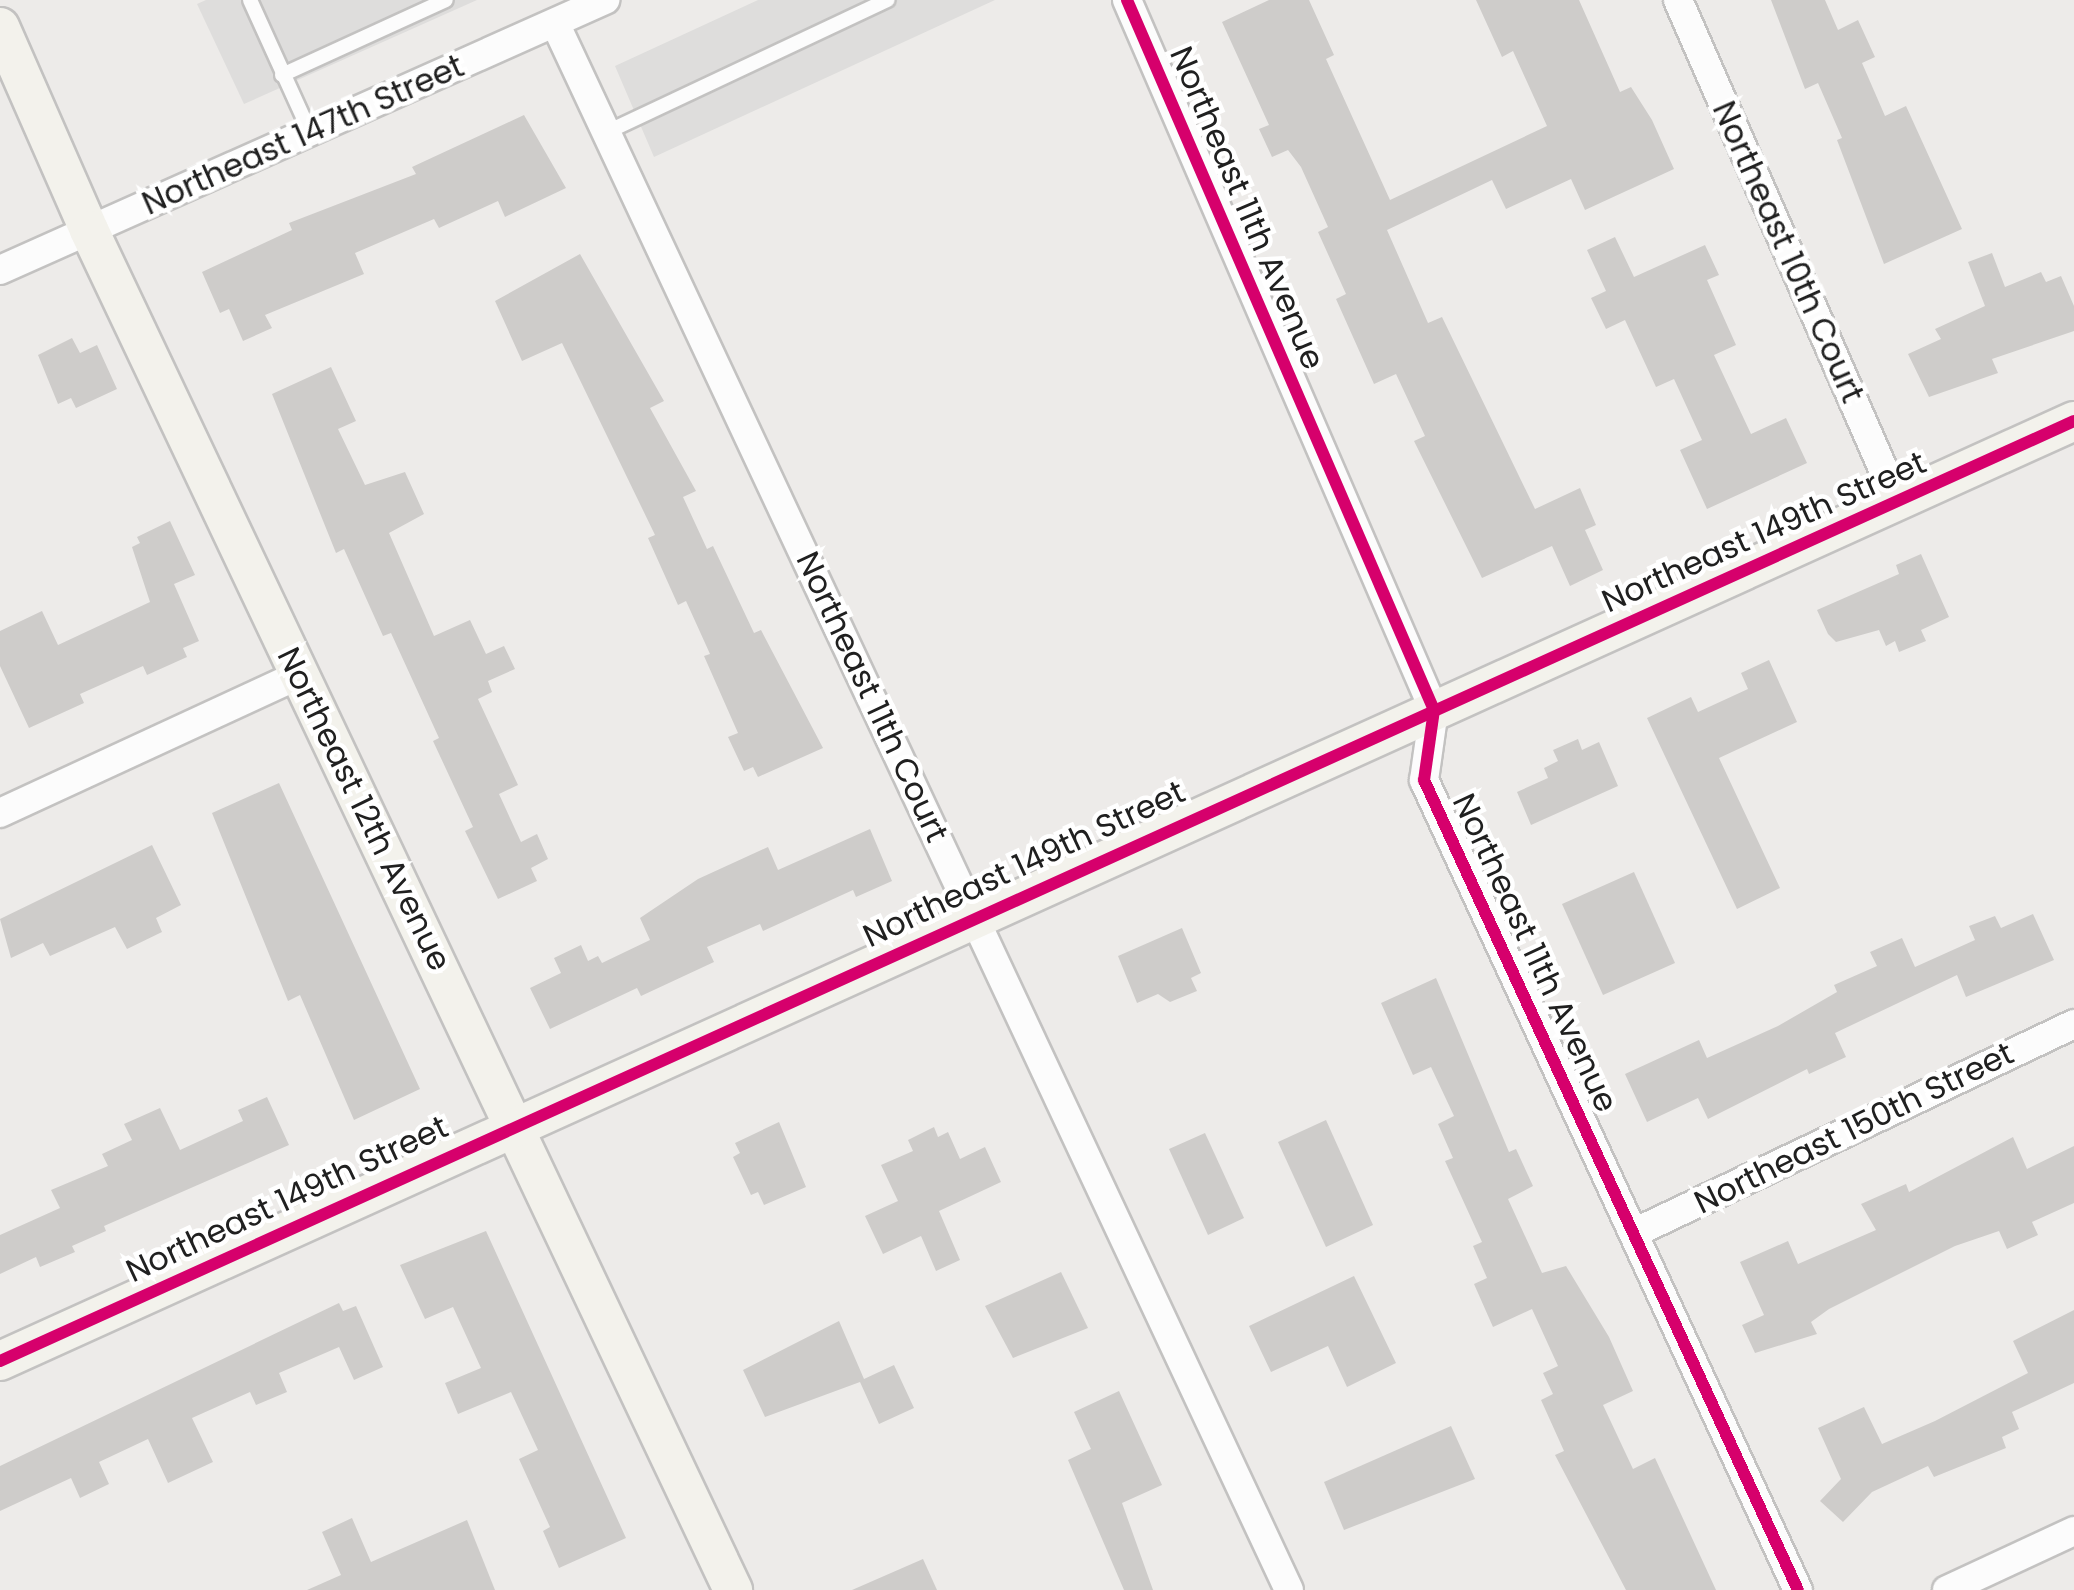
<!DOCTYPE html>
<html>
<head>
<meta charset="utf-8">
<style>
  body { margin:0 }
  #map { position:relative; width:2074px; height:1590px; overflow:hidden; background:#edebe9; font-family:Poppins,sans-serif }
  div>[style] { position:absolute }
  .parking>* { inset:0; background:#dedddc }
  .building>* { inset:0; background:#ceccca }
  .roads { filter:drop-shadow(2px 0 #c3c2c1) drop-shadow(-2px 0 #c3c2c1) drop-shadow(0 2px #c3c2c1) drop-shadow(0 -2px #c3c2c1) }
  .lane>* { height:14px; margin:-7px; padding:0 7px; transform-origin:7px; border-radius:7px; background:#fcfcfc }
  .street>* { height:28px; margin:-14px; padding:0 14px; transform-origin:14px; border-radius:14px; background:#fcfcfc }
  .secondary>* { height:38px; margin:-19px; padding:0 19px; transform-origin:19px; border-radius:19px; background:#f3f2ec }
  .cycleway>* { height:12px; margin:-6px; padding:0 6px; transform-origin:6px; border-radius:6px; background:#d6006c }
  span { translate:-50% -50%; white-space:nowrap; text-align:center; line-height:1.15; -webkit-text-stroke:9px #fff; paint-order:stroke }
  .street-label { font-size:32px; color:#202020 }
</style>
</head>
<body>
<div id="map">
  <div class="parking">
    <i style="clip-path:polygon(206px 0,477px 0,244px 104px,197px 4px)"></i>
    <i style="clip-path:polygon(758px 0,995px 0,654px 157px,615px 66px)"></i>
  </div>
  <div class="building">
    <i style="clip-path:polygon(1269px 0,1309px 0,1334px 55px,1326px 59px,1390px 200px,1547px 126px,1513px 51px,1502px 57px,1476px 0,1579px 0,1620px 92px,1631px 87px,1652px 120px,1674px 169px,1585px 210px,1571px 179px,1506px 209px,1492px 180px,1387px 230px,1428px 323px,1442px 317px,1535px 509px,1580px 488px,1596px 525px,1585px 530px,1603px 570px,1570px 586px,1552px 546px,1482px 578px,1414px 441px,1425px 436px,1396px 374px,1374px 384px,1336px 299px,1346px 294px,1318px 232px,1328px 227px,1301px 167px,1288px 150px,1272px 157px,1259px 129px,1269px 125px,1222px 22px)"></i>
    <i style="clip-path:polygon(1771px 0,1825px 0,1838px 30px,1858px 20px,1875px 57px,1862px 63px,1885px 116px,1906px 106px,1962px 229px,1884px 264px,1837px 140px,1842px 138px,1818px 83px,1805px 89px)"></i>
    <i style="clip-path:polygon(524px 115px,566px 188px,505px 217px,498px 201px,439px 228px,434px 219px,355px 253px,364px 274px,265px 315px,272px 328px,243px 341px,229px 309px,220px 313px,202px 272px,292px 230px,289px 223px,416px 174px,412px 167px)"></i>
    <i style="clip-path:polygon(1615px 237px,1634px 277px,1705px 245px,1719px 275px,1707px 280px,1736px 345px,1714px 355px,1751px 434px,1786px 418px,1807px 463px,1707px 509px,1680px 450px,1702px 440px,1674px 379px,1656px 387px,1625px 320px,1606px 329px,1591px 298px,1606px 291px,1587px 250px)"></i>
    <i style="clip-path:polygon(1992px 253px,2005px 287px,2041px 272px,2046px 282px,2061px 276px,2074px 306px,2074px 331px,1992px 359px,1998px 373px,1929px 397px,1908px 354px,1941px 339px,1935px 329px,1985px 306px,1968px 262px)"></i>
    <i style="clip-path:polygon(580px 254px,664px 401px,650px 408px,696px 491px,683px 497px,707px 549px,713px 546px,754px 633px,761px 630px,823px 748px,758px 777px,753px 767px,744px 771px,728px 737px,738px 733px,704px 656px,710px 654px,686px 601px,678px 605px,648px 538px,655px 535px,562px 343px,522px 361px,495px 301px)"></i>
    <i style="clip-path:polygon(72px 338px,80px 353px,97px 345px,117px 389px,76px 408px,71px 398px,58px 404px,38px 355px)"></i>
    <i style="clip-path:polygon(331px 367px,356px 421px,338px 429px,365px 485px,405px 472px,424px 514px,389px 533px,434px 636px,470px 620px,486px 654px,504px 646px,515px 669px,488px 681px,492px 692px,478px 699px,518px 785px,499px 794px,521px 842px,537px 834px,548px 859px,531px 868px,537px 881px,498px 899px,465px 831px,473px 827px,433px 741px,439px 738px,391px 633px,383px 636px,344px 549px,336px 553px,272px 394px)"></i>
    <i style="clip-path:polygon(170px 521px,195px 575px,174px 584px,199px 641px,183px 648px,187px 657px,147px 675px,143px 666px,80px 694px,84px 703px,29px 728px,0 666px,0 631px,42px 611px,58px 645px,150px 602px,132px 547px,140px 543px,137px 537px)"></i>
    <i style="clip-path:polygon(1921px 554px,1949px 617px,1921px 630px,1926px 641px,1899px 652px,1895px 641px,1886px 646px,1879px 630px,1836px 642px,1828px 634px,1817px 610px,1899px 574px,1896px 565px)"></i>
    <i style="clip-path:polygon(1769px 660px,1797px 722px,1719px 758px,1780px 888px,1737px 909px,1647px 718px,1691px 697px,1698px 712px,1748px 689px,1741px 673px)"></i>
    <i style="clip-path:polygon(1578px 739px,1582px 750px,1599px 742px,1618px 786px,1531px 825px,1517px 792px,1548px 778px,1544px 768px,1558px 761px,1553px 750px)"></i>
    <i style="clip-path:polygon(279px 783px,420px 1089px,354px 1120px,300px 995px,288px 1001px,212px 813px)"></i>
    <i style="clip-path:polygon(870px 829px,892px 881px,856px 897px,853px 890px,763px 931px,760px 924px,707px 947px,714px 962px,641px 996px,637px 988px,550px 1029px,530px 988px,561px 973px,554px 958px,581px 945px,588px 961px,598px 956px,602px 963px,650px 940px,640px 918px,698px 879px,768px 847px,778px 870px)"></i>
    <i style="clip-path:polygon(152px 845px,181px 905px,156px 918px,162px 932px,127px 949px,115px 927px,50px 956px,43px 943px,11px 958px,0 919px)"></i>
    <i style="clip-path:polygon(1634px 872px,1675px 963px,1603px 995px,1562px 904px)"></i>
    <i style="clip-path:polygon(2033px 914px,2054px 960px,1966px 997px,1957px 975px,1835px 1033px,1846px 1057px,1809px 1074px,1807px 1069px,1708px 1119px,1698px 1098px,1647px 1122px,1625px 1074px,1699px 1040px,1707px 1058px,1778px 1026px,1837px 992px,1834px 985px,1877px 966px,1870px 952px,1902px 938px,1915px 967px,1975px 940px,1969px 926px,1995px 916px,2001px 928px)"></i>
    <i style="clip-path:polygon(1182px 928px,1201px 973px,1191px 978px,1197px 991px,1170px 1002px,1158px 994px,1137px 1003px,1118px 956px)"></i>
    <i style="clip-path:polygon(1436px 978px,1509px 1152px,1516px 1149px,1533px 1186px,1508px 1199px,1542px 1273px,1566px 1266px,1609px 1337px,1633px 1391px,1603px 1405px,1633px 1469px,1655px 1458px,1716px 1590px,1626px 1590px,1555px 1455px,1564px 1451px,1541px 1400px,1553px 1394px,1543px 1373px,1558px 1366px,1532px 1309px,1493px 1327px,1474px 1284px,1487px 1278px,1473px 1246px,1482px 1242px,1445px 1161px,1453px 1158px,1438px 1124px,1454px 1116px,1431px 1067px,1413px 1075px,1381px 1003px)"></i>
    <i style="clip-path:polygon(267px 1097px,289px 1145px,104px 1226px,106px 1231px,72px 1246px,75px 1252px,40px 1267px,36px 1257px,0 1274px,0 1235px,60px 1208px,51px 1190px,108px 1166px,102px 1154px,132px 1140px,124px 1124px,160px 1108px,180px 1150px,243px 1121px,238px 1110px)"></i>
    <i style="clip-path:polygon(1326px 1120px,1373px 1225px,1326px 1247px,1278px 1142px)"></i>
    <i style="clip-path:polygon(779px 1122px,806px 1187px,764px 1205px,758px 1192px,751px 1195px,733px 1157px,740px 1153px,735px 1143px)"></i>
    <i style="clip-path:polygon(934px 1127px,938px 1137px,948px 1132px,960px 1159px,985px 1147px,1001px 1182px,939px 1211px,960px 1260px,936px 1271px,921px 1236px,883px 1254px,865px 1216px,898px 1201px,881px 1165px,913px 1151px,908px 1140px)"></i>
    <i style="clip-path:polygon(1205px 1133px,1244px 1218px,1208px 1235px,1169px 1149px)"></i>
    <i style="clip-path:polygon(2013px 1137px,2027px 1169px,2074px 1146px,2074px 1203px,2032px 1222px,2038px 1235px,2007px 1249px,1999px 1231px,1955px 1246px,1829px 1309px,1811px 1322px,1817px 1334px,1755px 1353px,1742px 1325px,1764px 1315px,1740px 1262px,1788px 1241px,1798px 1264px,1876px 1230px,1861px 1204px,1906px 1184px,1909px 1192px)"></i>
    <i style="clip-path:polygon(486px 1231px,626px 1538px,559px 1568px,543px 1531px,550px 1527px,519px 1459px,538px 1450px,511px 1392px,458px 1414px,445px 1383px,481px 1368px,453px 1307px,425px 1319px,400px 1265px)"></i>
    <i style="clip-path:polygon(1061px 1272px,1088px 1328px,1013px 1358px,985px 1306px)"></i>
    <i style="clip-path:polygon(1354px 1276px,1396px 1363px,1347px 1387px,1328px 1346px,1271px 1372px,1249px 1326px)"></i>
    <i style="clip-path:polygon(339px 1303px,343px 1311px,356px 1306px,383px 1367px,354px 1380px,339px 1347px,279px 1373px,287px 1392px,256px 1405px,250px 1392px,192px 1418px,213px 1462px,168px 1483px,148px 1439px,99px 1462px,109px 1484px,80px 1498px,71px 1478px,0 1511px,0 1466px)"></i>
    <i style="clip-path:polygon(2074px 1310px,2074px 1383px,2012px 1412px,2019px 1429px,2002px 1437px,2006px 1448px,1934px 1477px,1928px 1466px,1872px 1492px,1843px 1522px,1820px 1501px,1841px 1479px,1818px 1428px,1864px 1407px,1882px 1444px,1935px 1421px,2028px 1373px,2013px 1341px)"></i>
    <i style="clip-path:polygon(839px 1321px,864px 1379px,894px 1365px,914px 1408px,879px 1424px,860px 1382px,765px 1417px,743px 1370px)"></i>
    <i style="clip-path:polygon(1119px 1391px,1162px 1485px,1122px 1503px,1153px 1590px,1124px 1590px,1068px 1460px,1091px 1449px,1074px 1412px)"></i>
    <i style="clip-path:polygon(1451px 1426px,1475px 1479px,1344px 1530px,1324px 1482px)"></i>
    <i style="clip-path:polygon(352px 1518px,371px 1562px,467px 1520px,495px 1590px,307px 1590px,341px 1575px,322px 1532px)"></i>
    <i style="clip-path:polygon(923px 1559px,937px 1590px,852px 1590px)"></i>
  </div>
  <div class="roads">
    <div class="lane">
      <i style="left:250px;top:0;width:145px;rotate:65.6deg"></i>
      <i style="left:282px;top:75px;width:180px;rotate:-24.6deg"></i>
      <i style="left:607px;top:132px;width:310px;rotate:-25.2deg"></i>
    </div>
    <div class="street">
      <i style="left:1127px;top:0;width:774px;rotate:66.62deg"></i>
      <i style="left:1434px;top:710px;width:71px;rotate:98.1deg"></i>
      <i style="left:1424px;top:780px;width:892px;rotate:65.22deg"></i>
      <i style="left:1678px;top:0;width:549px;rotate:66.38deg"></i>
      <i style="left:555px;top:23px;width:1730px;rotate:64.9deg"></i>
      <i style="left:0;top:270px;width:663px;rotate:-24.05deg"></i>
      <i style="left:0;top:813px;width:328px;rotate:-24.8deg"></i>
      <i style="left:1634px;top:1233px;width:487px;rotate:-25.4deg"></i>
      <i style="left:1947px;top:1590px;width:140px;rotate:-24.9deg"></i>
    </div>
    <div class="secondary">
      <i style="left:0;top:27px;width:222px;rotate:66.3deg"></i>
      <i style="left:89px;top:230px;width:1505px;rotate:64.66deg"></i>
      <i style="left:0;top:1361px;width:2277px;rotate:-24.38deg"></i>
    </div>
  </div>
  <div class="cycleway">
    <i style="left:1127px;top:0;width:774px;rotate:66.62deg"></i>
    <i style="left:1434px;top:710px;width:71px;rotate:98.1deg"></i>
    <i style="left:1424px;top:780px;width:892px;rotate:65.22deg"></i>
    <i style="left:0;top:1361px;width:2277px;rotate:-24.38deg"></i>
  </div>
  <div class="street-label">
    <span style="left:303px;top:135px;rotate:-24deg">Northeast 147th Street</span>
    <span style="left:1247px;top:208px;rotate:67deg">Northeast 11th Avenue</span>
    <span style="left:1788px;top:252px;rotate:66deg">Northeast 10th Court</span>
    <span style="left:1764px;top:532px;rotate:-24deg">Northeast 149th Street</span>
    <span style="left:872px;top:697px;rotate:65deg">Northeast 11th Court</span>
    <span style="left:364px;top:809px;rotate:64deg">Northeast 12th Avenue</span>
    <span style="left:1024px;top:864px;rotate:-25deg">Northeast 149th Street</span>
    <span style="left:1535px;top:953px;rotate:65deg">Northeast 11th Avenue</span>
    <span style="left:1854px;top:1128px;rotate:-26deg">Northeast 150th Street</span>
    <span style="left:287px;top:1199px;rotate:-25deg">Northeast 149th Street</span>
  </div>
</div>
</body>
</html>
